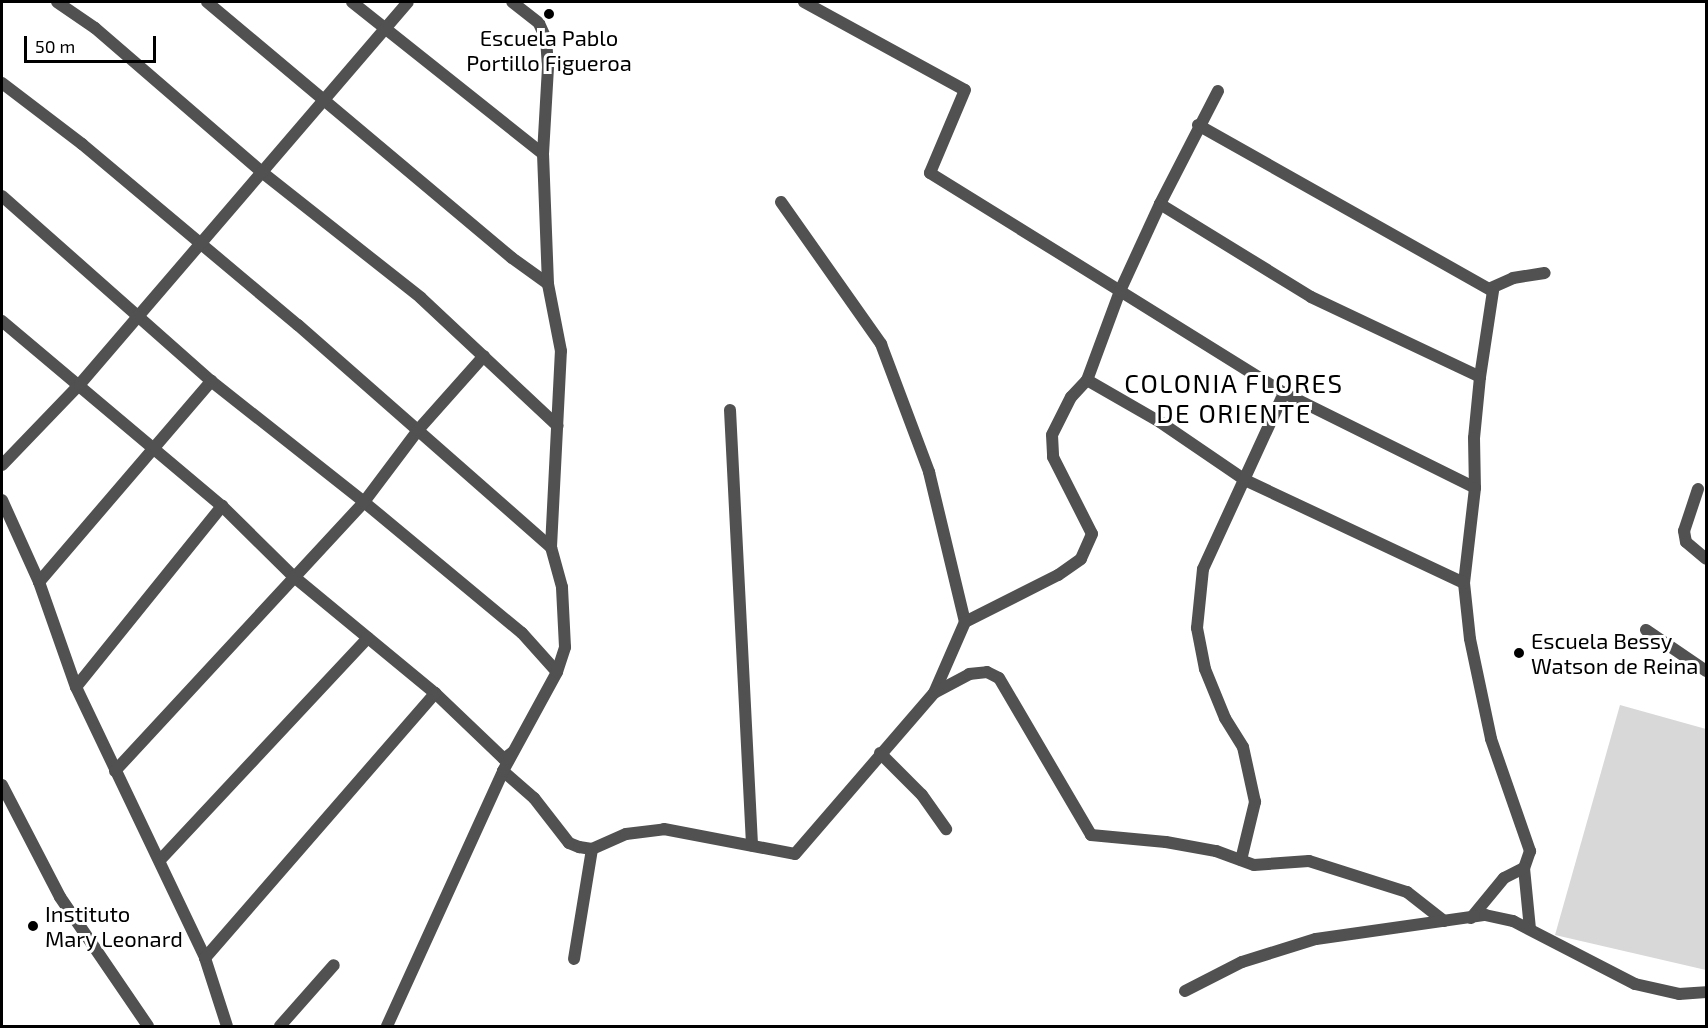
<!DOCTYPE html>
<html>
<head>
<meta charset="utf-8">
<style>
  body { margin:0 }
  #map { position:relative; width:1708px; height:1028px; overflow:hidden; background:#fff; font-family:"Exo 2",sans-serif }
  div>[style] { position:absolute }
  .green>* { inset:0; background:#d8d8d8 }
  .minor>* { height:12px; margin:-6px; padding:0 6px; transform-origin:6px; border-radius:6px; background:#515151 }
  .tertiary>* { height:12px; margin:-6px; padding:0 6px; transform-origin:6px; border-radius:6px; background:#515151 }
  .dots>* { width:16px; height:16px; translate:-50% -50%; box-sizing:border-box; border:3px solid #fff; border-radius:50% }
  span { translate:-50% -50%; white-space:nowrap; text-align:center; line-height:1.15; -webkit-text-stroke:6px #fff; paint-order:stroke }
  .poi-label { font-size:22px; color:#000 }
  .left { translate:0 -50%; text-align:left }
  .quarter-label { font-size:26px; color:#000; letter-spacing:1.5px }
  .frame { position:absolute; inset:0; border:3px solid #000; pointer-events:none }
  .scale { position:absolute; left:24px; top:36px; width:132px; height:27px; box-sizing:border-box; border:3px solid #000; border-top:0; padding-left:8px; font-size:18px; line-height:21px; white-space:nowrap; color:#000; -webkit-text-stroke:4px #fff; paint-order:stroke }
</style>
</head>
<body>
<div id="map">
  <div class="green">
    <i style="clip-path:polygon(1620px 705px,1706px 729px,1706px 970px,1555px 935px)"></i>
  </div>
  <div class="minor">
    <i style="left:57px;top:2px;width:46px;rotate:34.4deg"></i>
    <i style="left:95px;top:28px;width:222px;rotate:40.8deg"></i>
    <i style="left:263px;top:173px;width:201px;rotate:38.3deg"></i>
    <i style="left:421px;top:298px;width:187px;rotate:43.1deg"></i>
    <i style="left:207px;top:2px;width:398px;rotate:40deg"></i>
    <i style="left:512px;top:258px;width:44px;rotate:35.8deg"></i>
    <i style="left:352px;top:2px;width:244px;rotate:38.5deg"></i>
    <i style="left:804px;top:2px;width:183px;rotate:28.7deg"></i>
    <i style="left:965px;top:90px;width:90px;rotate:112.9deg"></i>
    <i style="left:930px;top:173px;width:224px;rotate:31.8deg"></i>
    <i style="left:1120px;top:291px;width:95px;rotate:110.3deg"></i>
    <i style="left:1087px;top:380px;width:23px;rotate:133deg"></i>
    <i style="left:1071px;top:397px;width:42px;rotate:116.6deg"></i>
    <i style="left:1052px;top:435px;width:22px;rotate:87deg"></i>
    <i style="left:1053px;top:457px;width:86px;rotate:63.1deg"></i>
    <i style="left:1092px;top:534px;width:27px;rotate:114deg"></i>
    <i style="left:1081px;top:559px;width:28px;rotate:145deg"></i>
    <i style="left:1058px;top:575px;width:104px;rotate:153.2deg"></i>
    <i style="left:2px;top:83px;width:101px;rotate:37.3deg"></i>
    <i style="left:82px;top:144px;width:282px;rotate:40deg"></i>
    <i style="left:298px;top:325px;width:337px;rotate:41.3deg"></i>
    <i style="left:1218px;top:91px;width:127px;rotate:117.2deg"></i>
    <i style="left:1160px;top:204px;width:96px;rotate:114.7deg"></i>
    <i style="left:1120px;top:291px;width:193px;rotate:31.9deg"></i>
    <i style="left:1284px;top:393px;width:213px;rotate:26.4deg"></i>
    <i style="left:1198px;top:125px;width:338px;rotate:29.4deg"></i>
    <i style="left:1493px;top:291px;width:87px;rotate:98.6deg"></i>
    <i style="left:1480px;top:377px;width:61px;rotate:95.6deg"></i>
    <i style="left:1474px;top:438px;width:50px;rotate:88.9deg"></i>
    <i style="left:1475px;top:488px;width:96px;rotate:96.6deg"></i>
    <i style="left:1464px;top:583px;width:56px;rotate:83.9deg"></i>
    <i style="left:1470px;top:639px;width:102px;rotate:78.1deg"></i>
    <i style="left:1491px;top:739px;width:119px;rotate:70.8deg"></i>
    <i style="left:1530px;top:851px;width:18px;rotate:109deg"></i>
    <i style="left:1524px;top:868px;width:61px;rotate:84.4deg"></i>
    <i style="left:2px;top:196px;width:279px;rotate:41.5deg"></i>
    <i style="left:211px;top:381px;width:195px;rotate:38.3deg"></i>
    <i style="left:364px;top:502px;width:205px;rotate:39.7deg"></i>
    <i style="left:522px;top:633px;width:52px;rotate:48.1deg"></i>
    <i style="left:781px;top:202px;width:174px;rotate:54.8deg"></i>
    <i style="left:881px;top:344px;width:137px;rotate:69.4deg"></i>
    <i style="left:929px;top:472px;width:154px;rotate:76.5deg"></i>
    <i style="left:965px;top:622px;width:77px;rotate:113.6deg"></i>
    <i style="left:1160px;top:204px;width:177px;rotate:31.6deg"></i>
    <i style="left:1311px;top:297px;width:187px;rotate:25.3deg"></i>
    <i style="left:1491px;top:288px;width:24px;rotate:-24deg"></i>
    <i style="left:1513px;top:278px;width:32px;rotate:-9deg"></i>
    <i style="left:2px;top:321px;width:287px;rotate:40.1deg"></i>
    <i style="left:222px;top:506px;width:100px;rotate:44.6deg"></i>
    <i style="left:293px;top:576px;width:184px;rotate:39.5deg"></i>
    <i style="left:435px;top:693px;width:95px;rotate:43.7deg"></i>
    <i style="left:504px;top:759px;width:11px;rotate:-38deg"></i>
    <i style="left:1087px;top:380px;width:84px;rotate:29.9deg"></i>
    <i style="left:1160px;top:422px;width:103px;rotate:34.3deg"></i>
    <i style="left:1245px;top:480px;width:242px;rotate:25.2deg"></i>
    <i style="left:730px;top:410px;width:436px;rotate:87.1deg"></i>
    <i style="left:2px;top:465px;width:112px;rotate:-46.1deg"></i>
    <i style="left:80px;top:384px;width:503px;rotate:-49.35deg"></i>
    <i style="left:1698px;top:489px;width:44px;rotate:108.4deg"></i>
    <i style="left:1684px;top:531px;width:11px;rotate:80deg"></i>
    <i style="left:1686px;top:542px;width:26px;rotate:40deg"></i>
    <i style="left:2px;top:500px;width:90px;rotate:65.7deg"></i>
    <i style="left:39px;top:582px;width:111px;rotate:70.6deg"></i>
    <i style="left:76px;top:687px;width:300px;rotate:64.5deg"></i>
    <i style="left:205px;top:958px;width:71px;rotate:72.1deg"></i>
    <i style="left:39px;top:582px;width:265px;rotate:-49.4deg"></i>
    <i style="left:1646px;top:630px;width:73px;rotate:34.3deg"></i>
    <i style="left:76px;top:687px;width:233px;rotate:-51.1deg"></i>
    <i style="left:880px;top:753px;width:59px;rotate:45deg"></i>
    <i style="left:922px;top:795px;width:42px;rotate:54.8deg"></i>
    <i style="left:115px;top:771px;width:367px;rotate:-47.2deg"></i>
    <i style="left:364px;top:502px;width:90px;rotate:-53.1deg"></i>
    <i style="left:418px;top:430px;width:99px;rotate:-48.3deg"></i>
    <i style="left:503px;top:771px;width:41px;rotate:41.1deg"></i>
    <i style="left:534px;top:798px;width:57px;rotate:52.1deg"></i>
    <i style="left:569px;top:843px;width:11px;rotate:22deg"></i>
    <i style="left:579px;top:847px;width:13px;rotate:9deg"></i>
    <i style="left:592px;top:849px;width:37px;rotate:-24deg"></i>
    <i style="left:626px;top:834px;width:38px;rotate:-7deg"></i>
    <i style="left:664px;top:829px;width:133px;rotate:10.8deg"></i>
    <i style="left:795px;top:854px;width:213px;rotate:-49.2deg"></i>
    <i style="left:934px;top:693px;width:40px;rotate:-28deg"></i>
    <i style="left:969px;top:674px;width:18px;rotate:-6deg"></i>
    <i style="left:987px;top:672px;width:13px;rotate:27deg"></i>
    <i style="left:999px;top:678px;width:182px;rotate:59.6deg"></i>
    <i style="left:1091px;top:835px;width:75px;rotate:5.3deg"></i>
    <i style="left:1166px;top:842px;width:51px;rotate:10.2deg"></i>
    <i style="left:1216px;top:851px;width:40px;rotate:20.2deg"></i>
    <i style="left:1254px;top:865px;width:55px;rotate:-4.2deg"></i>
    <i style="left:1309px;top:861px;width:103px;rotate:17.6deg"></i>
    <i style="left:1407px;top:892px;width:47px;rotate:38.1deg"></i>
    <i style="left:161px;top:859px;width:303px;rotate:-46.9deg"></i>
    <i style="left:1241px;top:860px;width:60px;rotate:-76.4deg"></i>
    <i style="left:1255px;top:802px;width:56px;rotate:-102.3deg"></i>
    <i style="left:1243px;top:747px;width:34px;rotate:-122deg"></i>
    <i style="left:1225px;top:718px;width:53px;rotate:-112.2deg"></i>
    <i style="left:1205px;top:669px;width:42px;rotate:-101deg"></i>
    <i style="left:1197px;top:628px;width:59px;rotate:-84.2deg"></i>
    <i style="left:1203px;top:569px;width:194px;rotate:-65.3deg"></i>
    <i style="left:1471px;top:918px;width:52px;rotate:-50.5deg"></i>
    <i style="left:1504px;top:878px;width:22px;rotate:-27deg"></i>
    <i style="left:205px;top:958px;width:351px;rotate:-49deg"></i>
    <i style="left:574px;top:959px;width:111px;rotate:-80.7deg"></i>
    <i style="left:1185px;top:991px;width:64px;rotate:-27deg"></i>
    <i style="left:1242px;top:962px;width:77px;rotate:-17.3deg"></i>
    <i style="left:1316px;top:939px;width:171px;rotate:-8.1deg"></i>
    <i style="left:1485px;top:915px;width:29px;rotate:12deg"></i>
    <i style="left:1513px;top:921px;width:137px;rotate:27.3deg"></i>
    <i style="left:1635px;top:984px;width:45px;rotate:12.8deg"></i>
    <i style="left:1679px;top:994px;width:27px;rotate:-4deg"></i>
    <i style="left:280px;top:1026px;width:81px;rotate:-48.5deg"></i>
    <i style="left:387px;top:1026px;width:280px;rotate:-65.5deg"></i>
    <i style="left:503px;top:771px;width:113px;rotate:-61.4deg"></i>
    <i style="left:557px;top:672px;width:26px;rotate:-72deg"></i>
    <i style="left:565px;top:647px;width:60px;rotate:-92.9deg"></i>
    <i style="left:562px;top:587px;width:41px;rotate:-105.4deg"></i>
    <i style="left:551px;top:547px;width:196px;rotate:-87.1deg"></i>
    <i style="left:561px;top:351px;width:68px;rotate:-101deg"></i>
    <i style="left:548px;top:284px;width:130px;rotate:-92.2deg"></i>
    <i style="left:543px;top:154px;width:87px;rotate:-86.7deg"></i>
    <i style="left:548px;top:67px;width:28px;rotate:-94deg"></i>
    <i style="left:546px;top:39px;width:17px;rotate:-114deg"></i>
    <i style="left:539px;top:23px;width:34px;rotate:-142deg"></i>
  </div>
  <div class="tertiary">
    <i style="left:2px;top:785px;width:126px;rotate:62.6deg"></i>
    <i style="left:60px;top:897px;width:156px;rotate:55.7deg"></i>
  </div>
  <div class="dots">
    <i style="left:549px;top:14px;background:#000"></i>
    <i style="left:1519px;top:653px;background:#000"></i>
    <i style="left:33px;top:926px;background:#000"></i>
  </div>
  <div class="poi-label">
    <span style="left:549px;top:50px">Escuela Pablo<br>Portillo Figueroa</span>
    <span class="left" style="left:1531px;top:653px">Escuela Bessy<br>Watson de Reina</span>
    <span class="left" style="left:45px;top:926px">Instituto<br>Mary Leonard</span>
  </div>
  <div class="quarter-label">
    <span style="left:1234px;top:398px">COLONIA FLORES<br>DE ORIENTE</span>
  </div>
  <div class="frame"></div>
  <div class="scale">50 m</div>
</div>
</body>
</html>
